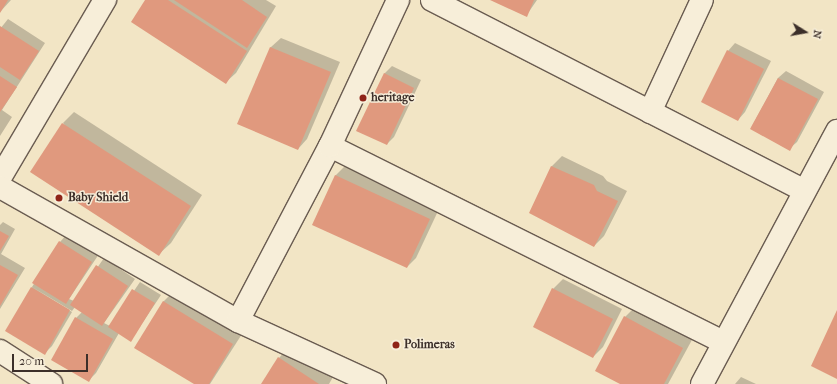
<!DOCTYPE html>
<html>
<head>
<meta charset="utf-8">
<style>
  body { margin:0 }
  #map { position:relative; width:837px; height:384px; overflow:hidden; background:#f2e5c5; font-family:"IM FELL French Canon",serif }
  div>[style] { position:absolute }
  .shadow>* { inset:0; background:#0003 }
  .building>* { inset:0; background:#e0997e }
  .roads { filter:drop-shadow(1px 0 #6a5c51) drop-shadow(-1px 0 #6a5c51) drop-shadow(0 1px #6a5c51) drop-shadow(0 -1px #6a5c51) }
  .minor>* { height:22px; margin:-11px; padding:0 11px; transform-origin:11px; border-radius:11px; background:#f7eed9 }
  .dots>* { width:11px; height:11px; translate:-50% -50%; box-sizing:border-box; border:2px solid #f7eed9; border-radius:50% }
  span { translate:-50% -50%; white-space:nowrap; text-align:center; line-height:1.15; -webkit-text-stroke:3px #f7eed9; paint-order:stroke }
  .poi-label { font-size:12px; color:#3c2f2a; font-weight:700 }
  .left { translate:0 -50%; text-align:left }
  .north { position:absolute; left:785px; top:12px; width:40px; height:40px; -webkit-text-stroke:3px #f7eed9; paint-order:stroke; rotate:101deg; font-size:11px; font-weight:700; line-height:16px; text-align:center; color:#3c2f2a }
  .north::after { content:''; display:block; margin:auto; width:14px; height:18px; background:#3c2f2a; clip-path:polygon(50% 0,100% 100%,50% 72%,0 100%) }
  .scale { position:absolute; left:12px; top:354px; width:76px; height:18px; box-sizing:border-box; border:2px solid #3c2f2a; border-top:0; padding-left:5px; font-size:12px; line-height:14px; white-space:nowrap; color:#3c2f2a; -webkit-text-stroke:3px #f7eed9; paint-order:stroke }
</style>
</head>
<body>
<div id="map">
  <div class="shadow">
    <i style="clip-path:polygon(0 0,11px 0,0 12px)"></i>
    <i style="clip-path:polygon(146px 0,266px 0,276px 6px,236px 73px,226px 82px)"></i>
    <i style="clip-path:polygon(493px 0,537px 0,526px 16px)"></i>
    <i style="clip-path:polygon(8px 19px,45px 43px,2px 110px,12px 117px,0 136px,0 29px)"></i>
    <i style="clip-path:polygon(281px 38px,340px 62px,307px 139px,298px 149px,239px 124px,271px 47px)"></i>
    <i style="clip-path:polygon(735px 43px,771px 61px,745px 112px,738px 120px,728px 51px)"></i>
    <i style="clip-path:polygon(392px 66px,421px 80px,394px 137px,387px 144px,384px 74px)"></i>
    <i style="clip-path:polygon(786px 71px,824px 92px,797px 142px,789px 149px,751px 128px,778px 78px)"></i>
    <i style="clip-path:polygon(74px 112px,202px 195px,171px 243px,159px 254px,63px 123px)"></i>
    <i style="clip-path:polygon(562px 156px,603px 176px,607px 181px,627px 191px,604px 236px,594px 246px,531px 212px,552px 166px)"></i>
    <i style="clip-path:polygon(345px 166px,439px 209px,416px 258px,407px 267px,335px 176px)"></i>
    <i style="clip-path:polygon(3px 222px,15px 229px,1px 254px,25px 268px,0 309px,0 225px)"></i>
    <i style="clip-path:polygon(67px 234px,99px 254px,69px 299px,74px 301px,104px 258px,135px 279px,104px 323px,110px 326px,140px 282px,161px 295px,131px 340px,119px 333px,96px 373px,89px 380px,76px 318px,82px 312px,75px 307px,72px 311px,32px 287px,60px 242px)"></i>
    <i style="clip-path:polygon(563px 279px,622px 309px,603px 347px,593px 357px,553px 289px)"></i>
    <i style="clip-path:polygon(32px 287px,72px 312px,52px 346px,45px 353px)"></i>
    <i style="clip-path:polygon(173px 292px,242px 334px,210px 384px,196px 384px,163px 302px)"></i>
    <i style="clip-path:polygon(635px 307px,693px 338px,668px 384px,622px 384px,625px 317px)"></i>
    <i style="clip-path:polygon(288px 348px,333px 377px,329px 384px,262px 384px,279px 358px)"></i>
    <i style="clip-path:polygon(741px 377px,756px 384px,735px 384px)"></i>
  </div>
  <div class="building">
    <i style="clip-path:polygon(0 0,8px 0,0 13px)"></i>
    <i style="clip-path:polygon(145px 0,168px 0,247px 51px,226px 84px,131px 22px)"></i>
    <i style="clip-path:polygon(174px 0,242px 0,267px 17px,247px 48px)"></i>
    <i style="clip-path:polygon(490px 0,534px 0,527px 17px)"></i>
    <i style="clip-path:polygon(0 26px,39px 51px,20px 80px,0 67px)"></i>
    <i style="clip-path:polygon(270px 47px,331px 72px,298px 150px,237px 124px)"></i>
    <i style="clip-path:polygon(727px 50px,764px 69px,738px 121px,701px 102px)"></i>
    <i style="clip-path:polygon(384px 73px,414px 88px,387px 145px,356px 131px)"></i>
    <i style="clip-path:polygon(0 76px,17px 87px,0 112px)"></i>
    <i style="clip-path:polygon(778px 78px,818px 99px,790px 151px,750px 129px)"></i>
    <i style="clip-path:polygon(62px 123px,191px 206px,159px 256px,30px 172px)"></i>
    <i style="clip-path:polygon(551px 166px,594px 185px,597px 191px,618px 201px,594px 247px,529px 213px)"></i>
    <i style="clip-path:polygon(335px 175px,430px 219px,407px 268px,312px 225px)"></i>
    <i style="clip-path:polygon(0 231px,9px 236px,0 251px)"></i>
    <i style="clip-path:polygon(59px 241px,92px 262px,66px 304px,32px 283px)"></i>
    <i style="clip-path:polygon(0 265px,18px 275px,0 306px)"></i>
    <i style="clip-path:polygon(96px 265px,128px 286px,102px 326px,70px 305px)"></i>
    <i style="clip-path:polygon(31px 287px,70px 310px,45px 355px,5px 331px)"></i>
    <i style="clip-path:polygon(552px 288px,613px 319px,593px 358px,533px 327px)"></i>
    <i style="clip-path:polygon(132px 289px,155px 303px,131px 342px,108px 327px)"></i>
    <i style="clip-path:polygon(163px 301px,233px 344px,209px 384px,194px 384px,134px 348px)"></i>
    <i style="clip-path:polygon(837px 310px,837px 379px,811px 366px)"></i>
    <i style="clip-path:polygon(624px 316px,683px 348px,664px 384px,620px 384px,595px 371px)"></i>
    <i style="clip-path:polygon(75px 317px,113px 339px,89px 382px,51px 360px)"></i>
    <i style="clip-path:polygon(278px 357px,319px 384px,261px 384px)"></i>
  </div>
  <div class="roads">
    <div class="minor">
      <i style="left:432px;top:0;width:418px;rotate:27.1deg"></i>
      <i style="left:650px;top:112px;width:123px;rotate:-65.1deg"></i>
      <i style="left:330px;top:146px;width:439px;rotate:26.5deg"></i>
      <i style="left:0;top:178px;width:207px;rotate:-59.5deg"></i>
      <i style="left:0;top:187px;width:273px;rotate:29.4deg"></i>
      <i style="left:238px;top:321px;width:151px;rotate:24.7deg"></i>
      <i style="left:238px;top:321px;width:198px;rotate:-62.3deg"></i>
      <i style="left:330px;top:146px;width:161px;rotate:-65deg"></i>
      <i style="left:0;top:351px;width:61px;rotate:32.9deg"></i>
      <i style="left:702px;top:384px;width:287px;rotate:-61.9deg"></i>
    </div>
  </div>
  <div class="dots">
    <i style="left:363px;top:98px;background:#8f2418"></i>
    <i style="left:59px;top:198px;background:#8f2418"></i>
    <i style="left:396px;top:345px;background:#8f2418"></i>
  </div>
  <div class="poi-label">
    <span class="left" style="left:371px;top:98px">heritage</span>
    <span class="left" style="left:68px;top:198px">Baby Shield</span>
    <span class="left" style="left:404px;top:345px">Polimeras</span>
  </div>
  <div class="north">N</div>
  <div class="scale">20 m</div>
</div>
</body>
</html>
